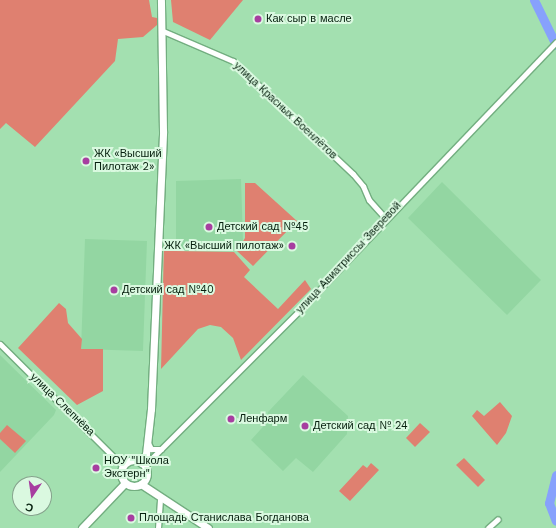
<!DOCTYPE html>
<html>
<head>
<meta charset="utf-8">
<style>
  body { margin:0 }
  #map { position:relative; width:556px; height:528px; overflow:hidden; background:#a3e0b0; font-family:"Work Sans",sans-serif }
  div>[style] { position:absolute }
  .built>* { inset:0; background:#93d6a2 }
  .green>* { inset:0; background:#df8070 }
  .river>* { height:9px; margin:-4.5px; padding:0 4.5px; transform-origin:4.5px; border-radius:4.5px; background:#87a1fc }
  .roads { filter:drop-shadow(1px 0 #73ae80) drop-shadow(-1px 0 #73ae80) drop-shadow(0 1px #73ae80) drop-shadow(0 -1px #73ae80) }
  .street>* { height:5px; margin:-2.5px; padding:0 2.5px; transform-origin:2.5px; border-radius:2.5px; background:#fff }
  .secondary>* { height:7px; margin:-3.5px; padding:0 3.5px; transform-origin:3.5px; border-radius:3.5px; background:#fff }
  .secondary>.ring { margin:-3.5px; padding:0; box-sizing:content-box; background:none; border:7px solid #fff; border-radius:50% }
  .dots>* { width:11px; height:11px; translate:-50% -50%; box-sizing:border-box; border:2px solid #daf9e0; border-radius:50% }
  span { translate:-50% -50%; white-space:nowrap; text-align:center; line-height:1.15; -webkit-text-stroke:4px #daf9e0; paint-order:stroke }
  .poi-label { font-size:11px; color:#061f0e }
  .left { translate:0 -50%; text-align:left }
  .right { translate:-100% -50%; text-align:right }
  .street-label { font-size:11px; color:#061f0e }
  .north { position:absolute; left:12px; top:476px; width:40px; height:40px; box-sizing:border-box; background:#daf9e0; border:1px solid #85a28c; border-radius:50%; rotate:193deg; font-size:11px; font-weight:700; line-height:16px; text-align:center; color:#061f0e }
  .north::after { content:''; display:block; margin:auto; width:14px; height:18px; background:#a73ea0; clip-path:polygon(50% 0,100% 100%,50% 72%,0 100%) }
</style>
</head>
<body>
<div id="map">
  <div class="built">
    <i style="clip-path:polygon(241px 179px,243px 241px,237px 249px,176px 249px,176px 181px)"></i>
    <i style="clip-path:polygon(442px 182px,541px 280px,507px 315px,408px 218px)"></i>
    <i style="clip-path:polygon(85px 239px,147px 241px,143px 351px,81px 349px)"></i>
    <i style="clip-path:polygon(0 355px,56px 410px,54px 415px,0 472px)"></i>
    <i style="clip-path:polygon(303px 375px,348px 416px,347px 434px,313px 472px,296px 458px,283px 471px,251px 440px,270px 419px,267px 417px,268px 412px)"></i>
  </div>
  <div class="green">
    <i style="clip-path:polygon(0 0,149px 0,152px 17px,157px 18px,157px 25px,143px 37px,118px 39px,115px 61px,35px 147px,6px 123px,0 129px)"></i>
    <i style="clip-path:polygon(171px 0,243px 0,210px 40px,173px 22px)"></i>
    <i style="clip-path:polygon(245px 183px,255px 183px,297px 221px,253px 266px,237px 251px,245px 238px)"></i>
    <i style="clip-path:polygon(164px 245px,172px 246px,175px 251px,234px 252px,250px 270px,244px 277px,278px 309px,305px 280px,311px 289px,241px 360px,233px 338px,221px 327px,210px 325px,198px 329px,161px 369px)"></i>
    <i style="clip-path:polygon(59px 303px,66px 309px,68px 323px,82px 339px,81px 349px,103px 349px,103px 391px,77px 405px,18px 348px)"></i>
    <i style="clip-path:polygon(500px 402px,512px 416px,506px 433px,497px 445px,472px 416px,477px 410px,484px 416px)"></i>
    <i style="clip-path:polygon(420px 423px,430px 432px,415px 447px,406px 438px)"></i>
    <i style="clip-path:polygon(7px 425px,26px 441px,15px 453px,0 439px,0 433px)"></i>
    <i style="clip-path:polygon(464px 458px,485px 480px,478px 487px,456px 465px)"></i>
    <i style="clip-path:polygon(371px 463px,379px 470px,350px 501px,339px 491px,363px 465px,367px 468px)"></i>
  </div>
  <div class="river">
    <i style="left:534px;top:0;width:50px;rotate:63.9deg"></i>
    <i style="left:556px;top:475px;width:29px;rotate:104deg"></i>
    <i style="left:549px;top:503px;width:19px;rotate:69deg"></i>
  </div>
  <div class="roads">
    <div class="street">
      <i style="left:163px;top:31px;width:76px;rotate:23.2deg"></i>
      <i style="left:233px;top:61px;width:165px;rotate:43.3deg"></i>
      <i style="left:353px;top:174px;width:16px;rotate:50deg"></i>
      <i style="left:363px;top:186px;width:15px;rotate:67deg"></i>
      <i style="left:369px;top:200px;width:24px;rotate:48deg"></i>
      <i style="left:0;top:344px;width:173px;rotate:44.8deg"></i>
      <i style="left:148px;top:443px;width:7px;rotate:63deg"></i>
      <i style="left:151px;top:449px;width:10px"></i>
      <i style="left:144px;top:466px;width:223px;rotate:-45deg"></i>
      <i style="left:302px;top:308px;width:368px;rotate:-46.3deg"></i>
      <i style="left:158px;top:528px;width:30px;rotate:-86deg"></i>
      <i style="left:488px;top:528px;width:13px;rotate:-42deg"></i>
    </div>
    <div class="secondary">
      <i class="ring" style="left:121px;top:460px;width:19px;height:19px"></i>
      <i style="left:141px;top:463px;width:10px;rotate:-61deg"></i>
      <i style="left:146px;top:454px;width:45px;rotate:-83.7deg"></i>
      <i style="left:151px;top:409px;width:278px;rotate:-87.5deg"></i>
      <i style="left:163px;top:131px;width:131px;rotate:-90.9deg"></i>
      <i style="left:141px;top:484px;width:80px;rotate:33.3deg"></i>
      <i style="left:82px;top:528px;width:62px;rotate:-46.3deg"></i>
    </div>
  </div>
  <div class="dots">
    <i style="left:258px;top:19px;background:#a73ea0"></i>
    <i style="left:86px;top:161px;background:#a73ea0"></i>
    <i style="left:209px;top:227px;background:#a73ea0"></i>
    <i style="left:292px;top:246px;background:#a73ea0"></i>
    <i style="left:114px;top:290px;background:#a73ea0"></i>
    <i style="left:231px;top:419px;background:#a73ea0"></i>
    <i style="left:305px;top:426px;background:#a73ea0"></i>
    <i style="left:96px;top:468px;background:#a73ea0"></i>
    <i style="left:131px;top:518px;background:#a73ea0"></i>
  </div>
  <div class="poi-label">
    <span class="left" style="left:266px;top:19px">Как сыр в масле</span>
    <span class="left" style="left:94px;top:161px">ЖК «Высший<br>Пилотаж 2»</span>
    <span class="left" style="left:217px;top:227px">Детский сад №45</span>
    <span class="right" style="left:284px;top:246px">ЖК «Высший пилотаж»</span>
    <span class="left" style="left:122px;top:290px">Детский сад №40</span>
    <span class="left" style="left:239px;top:419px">Ленфарм</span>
    <span class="left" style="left:313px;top:426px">Детский сад № 24</span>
    <span class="left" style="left:104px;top:468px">НОУ "Школа<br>Экстерн"</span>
    <span class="left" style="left:139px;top:518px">Площадь Станислава Богданова</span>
  </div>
  <div class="street-label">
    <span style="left:285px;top:111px;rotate:43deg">улица Красных Военлётов</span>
    <span style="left:349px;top:258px;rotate:-47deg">улица Авиатриссы Зверевой</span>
    <span style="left:62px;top:405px;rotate:44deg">улица Слепнёва</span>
  </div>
  <div class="north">С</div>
</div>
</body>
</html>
